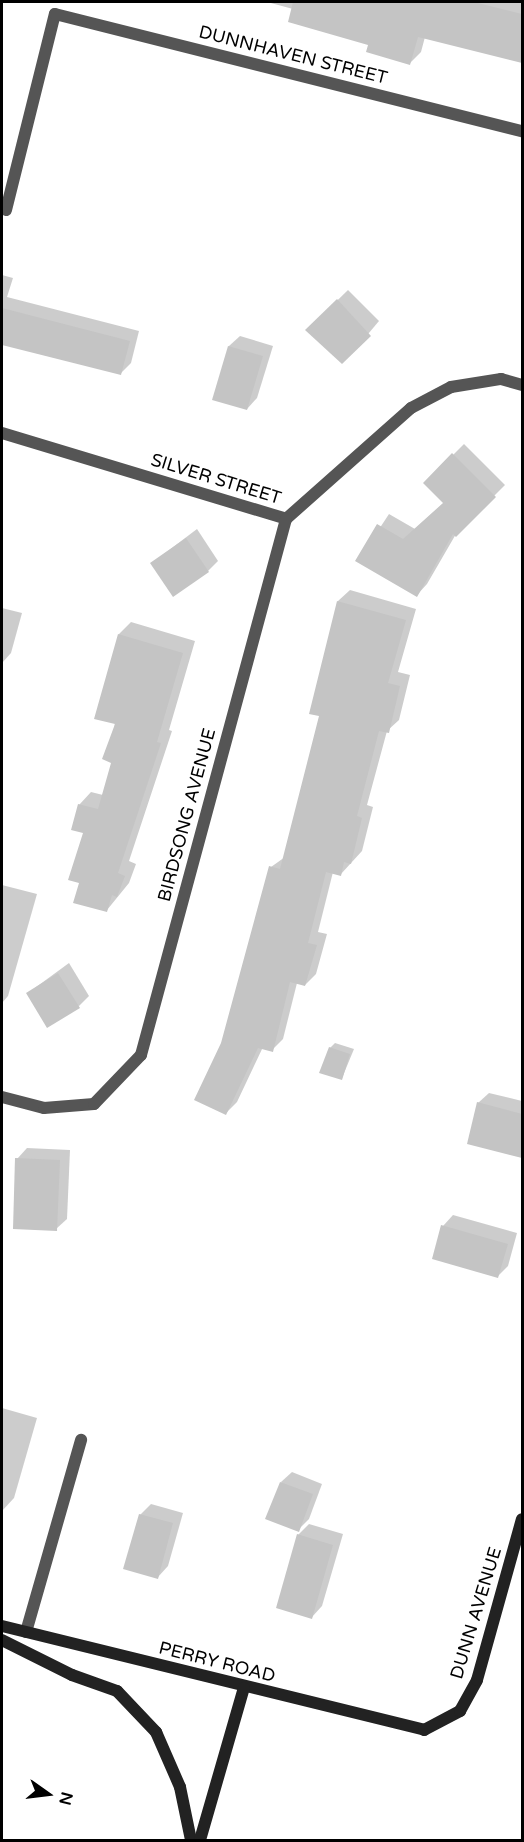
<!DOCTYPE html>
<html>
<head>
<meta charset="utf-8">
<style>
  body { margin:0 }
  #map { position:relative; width:524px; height:1842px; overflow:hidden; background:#fff; font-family:"Varela Round",sans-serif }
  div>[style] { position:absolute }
  .shadow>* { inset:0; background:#0003 }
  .building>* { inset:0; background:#c4c4c4 }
  .lane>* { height:12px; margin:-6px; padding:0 6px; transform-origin:6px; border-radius:6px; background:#555 }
  .street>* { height:12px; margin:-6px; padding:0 6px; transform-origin:6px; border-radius:6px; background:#555 }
  .secondary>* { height:12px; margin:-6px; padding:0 6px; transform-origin:6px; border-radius:6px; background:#222 }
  span { translate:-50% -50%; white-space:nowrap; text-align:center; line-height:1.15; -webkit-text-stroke:4.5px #fff; paint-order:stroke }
  .street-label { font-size:18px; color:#000 }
  .frame { position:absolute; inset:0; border:3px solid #000; pointer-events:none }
  .north { position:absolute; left:18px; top:1764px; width:60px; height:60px; -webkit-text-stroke:4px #fff; paint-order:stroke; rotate:104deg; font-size:16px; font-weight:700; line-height:24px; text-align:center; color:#000 }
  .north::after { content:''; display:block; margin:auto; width:21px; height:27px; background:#000; clip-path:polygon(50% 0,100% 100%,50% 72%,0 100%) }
</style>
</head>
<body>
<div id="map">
  <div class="shadow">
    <i style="clip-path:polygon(267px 2px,522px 2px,522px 62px,425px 37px,421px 52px,410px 63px,293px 9px)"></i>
    <i style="clip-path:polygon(2px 275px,13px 278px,7px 297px,139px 331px,131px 363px,120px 374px,2px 344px)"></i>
    <i style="clip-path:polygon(348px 290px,379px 321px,353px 352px,307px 330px)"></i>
    <i style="clip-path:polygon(240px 336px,273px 346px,257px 398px,247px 409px,214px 399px,229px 346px)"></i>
    <i style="clip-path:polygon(464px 444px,505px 485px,456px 534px,427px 584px,417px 595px,358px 561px,389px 514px,415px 529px,445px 502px,425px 483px)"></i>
    <i style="clip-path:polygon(197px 529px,218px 561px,208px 571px,152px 563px)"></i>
    <i style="clip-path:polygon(350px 590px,416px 609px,398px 672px,410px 675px,399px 720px,387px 731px,367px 805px,373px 807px,362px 851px,341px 874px,333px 872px,318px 932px,327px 934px,316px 974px,305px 985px,297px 983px,283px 1039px,272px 1050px,263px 1047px,237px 1102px,226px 1113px,222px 1043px,271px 867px,285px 857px,321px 715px,311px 713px,338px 601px)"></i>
    <i style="clip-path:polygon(2px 608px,22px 613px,11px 653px,2px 663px)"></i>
    <i style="clip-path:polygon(131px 622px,195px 641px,169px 730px,172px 731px,129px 861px,136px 864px,129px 883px,107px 910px,81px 882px,85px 832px,79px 805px,91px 792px,103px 795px,113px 762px,119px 634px)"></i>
    <i style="clip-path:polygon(2px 885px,37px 894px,8px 996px,2px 1003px)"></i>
    <i style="clip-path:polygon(69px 963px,89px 996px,79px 1006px,28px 993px)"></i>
    <i style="clip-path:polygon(335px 1043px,354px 1049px,342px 1078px,330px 1048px)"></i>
    <i style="clip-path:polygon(489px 1093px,522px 1101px,522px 1156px,468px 1143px,478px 1103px)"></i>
    <i style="clip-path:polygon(27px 1148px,70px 1150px,67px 1219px,56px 1229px,17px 1159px)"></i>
    <i style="clip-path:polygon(453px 1215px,517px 1233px,508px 1266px,498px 1276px,443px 1226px)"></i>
    <i style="clip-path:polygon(2px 1408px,37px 1418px,14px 1498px,2px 1511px)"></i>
    <i style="clip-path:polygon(292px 1472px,322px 1484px,309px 1519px,298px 1530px,281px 1482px)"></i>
    <i style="clip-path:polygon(151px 1504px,183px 1513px,168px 1566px,158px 1577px,140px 1515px)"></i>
    <i style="clip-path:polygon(309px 1524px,343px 1534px,322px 1606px,312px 1617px,298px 1535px)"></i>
  </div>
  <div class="building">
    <i style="clip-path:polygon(293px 2px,474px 2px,522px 14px,522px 63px,418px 37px,410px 65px,366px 52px,368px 45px,288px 22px)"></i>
    <i style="clip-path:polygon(337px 299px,371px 336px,342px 364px,305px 330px)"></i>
    <i style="clip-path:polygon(2px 308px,130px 341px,121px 375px,2px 345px)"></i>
    <i style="clip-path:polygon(228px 346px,263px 356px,247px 410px,212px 400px)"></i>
    <i style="clip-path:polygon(452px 453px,496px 497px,456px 537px,453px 534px,417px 597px,355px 561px,377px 524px,403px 539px,443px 503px,423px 483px)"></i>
    <i style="clip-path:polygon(186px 538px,209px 572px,173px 597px,150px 563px)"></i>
    <i style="clip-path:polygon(337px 601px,406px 620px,388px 683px,400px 686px,389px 733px,379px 731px,357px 816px,362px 818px,351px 864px,344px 862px,341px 876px,326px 872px,308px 943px,317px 945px,305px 986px,290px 982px,273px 1052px,258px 1048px,226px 1115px,194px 1100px,221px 1043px,269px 866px,280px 869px,319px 716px,309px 714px)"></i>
    <i style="clip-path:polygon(118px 634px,183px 653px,157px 742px,161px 743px,118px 873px,125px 876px,117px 897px,112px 895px,107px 912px,73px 903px,79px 883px,68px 880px,83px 833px,71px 830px,78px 804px,98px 809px,111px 763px,102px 759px,115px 724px,94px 719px)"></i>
    <i style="clip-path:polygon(58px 973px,80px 1008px,47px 1028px,26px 993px)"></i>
    <i style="clip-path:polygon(329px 1047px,350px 1054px,342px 1080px,319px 1073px)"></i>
    <i style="clip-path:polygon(477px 1102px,522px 1114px,522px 1158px,467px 1144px)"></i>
    <i style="clip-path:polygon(15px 1158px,60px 1160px,57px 1231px,13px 1229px)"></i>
    <i style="clip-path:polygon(441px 1225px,508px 1244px,498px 1278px,432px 1259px)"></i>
    <i style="clip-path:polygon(280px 1482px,313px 1494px,299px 1532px,265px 1519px)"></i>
    <i style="clip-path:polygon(139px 1514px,173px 1523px,158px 1579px,123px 1569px)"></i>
    <i style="clip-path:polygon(297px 1534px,333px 1545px,312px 1619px,276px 1608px)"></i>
  </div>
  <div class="lane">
    <i style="left:26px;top:1632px;width:200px;rotate:-74deg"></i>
  </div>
  <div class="street">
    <i style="left:6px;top:210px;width:202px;rotate:-76deg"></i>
    <i style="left:55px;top:14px;width:481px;rotate:14.1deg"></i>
    <i style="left:2px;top:433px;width:297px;rotate:16.8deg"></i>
    <i style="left:286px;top:519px;width:167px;rotate:-41.6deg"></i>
    <i style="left:411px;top:408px;width:45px;rotate:-27.7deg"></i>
    <i style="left:451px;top:387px;width:51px;rotate:-9.1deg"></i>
    <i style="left:501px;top:379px;width:22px;rotate:16deg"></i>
    <i style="left:2px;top:1097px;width:43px;rotate:14.7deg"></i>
    <i style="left:44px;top:1108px;width:50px;rotate:-4.6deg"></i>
    <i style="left:94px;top:1104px;width:68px;rotate:-46.2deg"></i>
    <i style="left:141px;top:1055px;width:555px;rotate:-74.86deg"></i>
  </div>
  <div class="secondary">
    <i style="left:2px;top:1626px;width:435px;rotate:13.8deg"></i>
    <i style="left:424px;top:1730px;width:41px;rotate:-27.8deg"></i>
    <i style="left:460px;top:1711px;width:35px;rotate:-61deg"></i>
    <i style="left:477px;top:1680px;width:167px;rotate:-74.4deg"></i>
    <i style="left:2px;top:1640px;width:78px;rotate:26.6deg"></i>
    <i style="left:72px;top:1675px;width:48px;rotate:19.6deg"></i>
    <i style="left:117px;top:1691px;width:57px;rotate:46.4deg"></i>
    <i style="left:156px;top:1732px;width:60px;rotate:66.4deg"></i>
    <i style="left:180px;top:1787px;width:54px;rotate:78.3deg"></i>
    <i style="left:200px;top:1840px;width:158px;rotate:-73.9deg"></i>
  </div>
  <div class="street-label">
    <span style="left:293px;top:55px;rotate:14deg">DUNNHAVEN STREET</span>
    <span style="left:216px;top:479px;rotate:17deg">SILVER STREET</span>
    <span style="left:187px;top:815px;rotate:-75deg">BIRDSONG AVENUE</span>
    <span style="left:476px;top:1613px;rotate:-73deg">DUNN AVENUE</span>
    <span style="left:217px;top:1662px;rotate:14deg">PERRY ROAD</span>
  </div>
  <div class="frame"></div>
  <div class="north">N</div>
</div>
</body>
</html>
